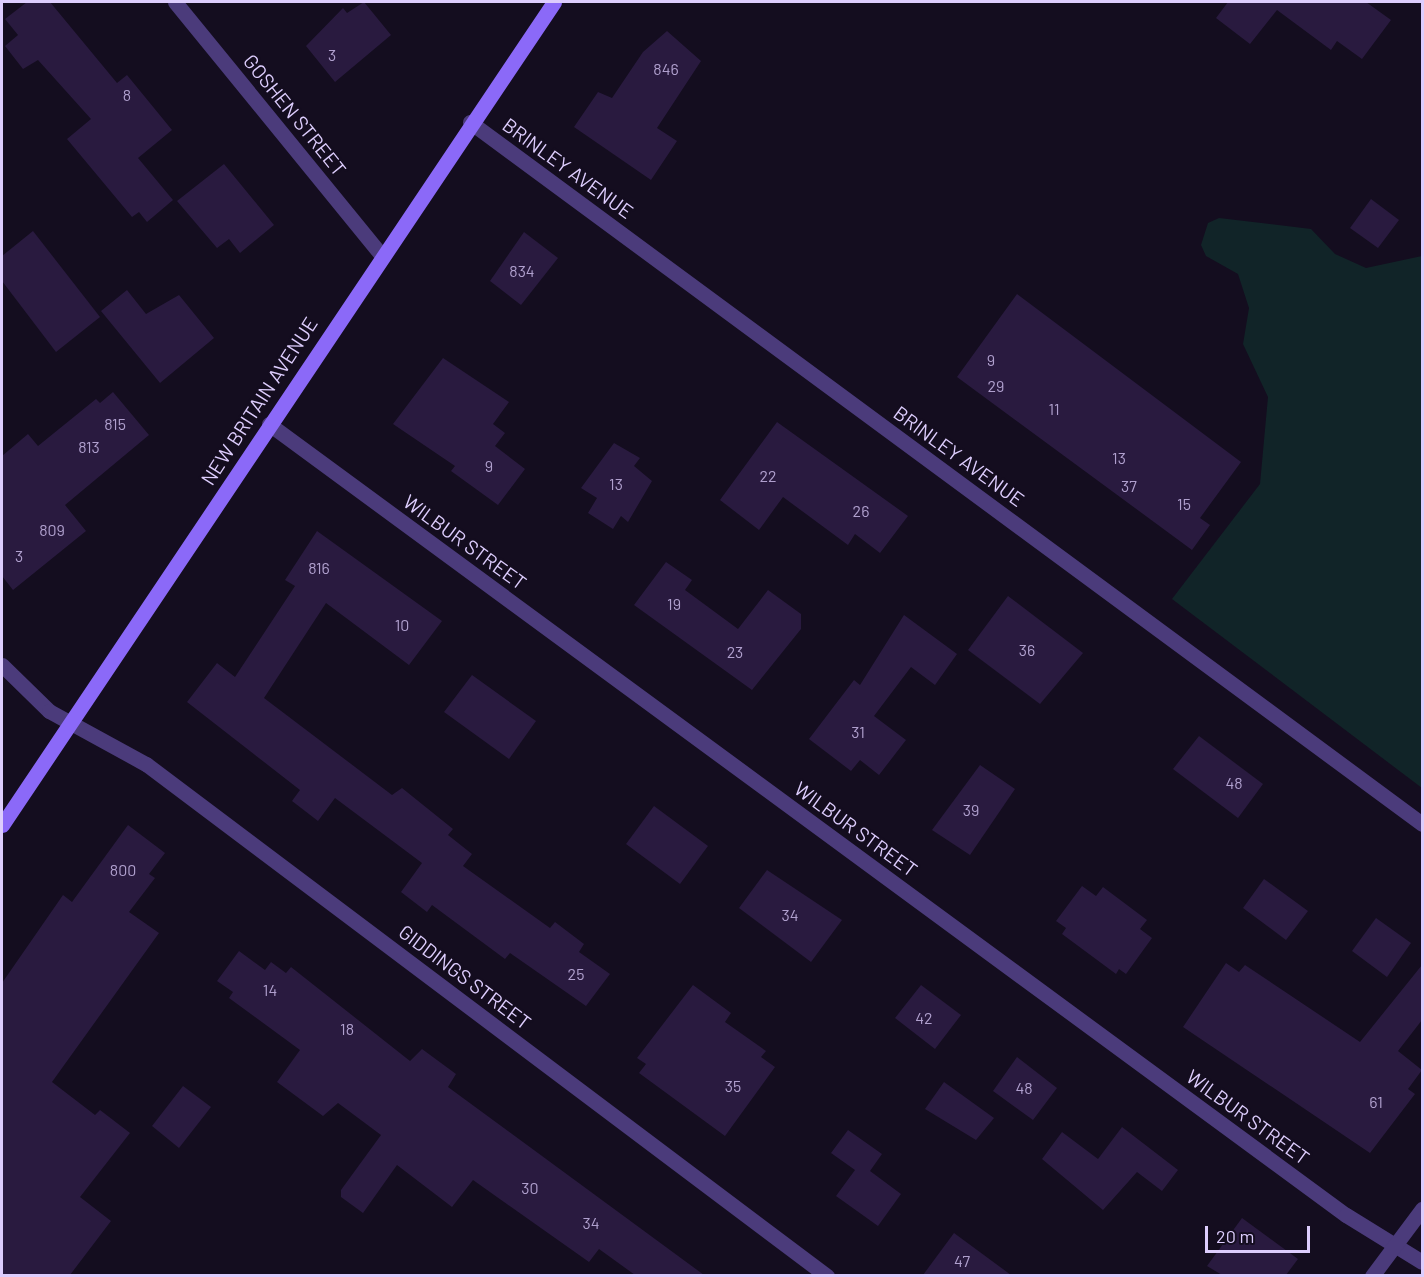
<!DOCTYPE html>
<html>
<head>
<meta charset="utf-8">
<style>
  body { margin:0 }
  #map { position:relative; width:1424px; height:1277px; overflow:hidden; background:#140d1f; font-family:Barlow,sans-serif }
  div>[style] { position:absolute }
  .green>* { inset:0; background:#112428 }
  .building>* { inset:0; background:#291a3f }
  .minor>* { height:15px; margin:-7.5px; padding:0 7.5px; transform-origin:7.5px; border-radius:7.5px; background:#4b3b7b }
  .secondary>* { height:15px; margin:-7.5px; padding:0 7.5px; transform-origin:7.5px; border-radius:7.5px; background:#8b69f8 }
  span { translate:-50% -50%; white-space:nowrap; text-align:center; line-height:1.15; -webkit-text-stroke:5px #140d1f; paint-order:stroke }
  .number-label { font-size:16px; color:#b0a0ce }
  .number-label span { -webkit-text-stroke-width:0 }
  .street-label { font-size:20px; color:#ddcdfd }
  .frame { position:absolute; inset:0; border:3px solid #ddcdfd; pointer-events:none }
  .scale { position:absolute; left:1205px; top:1226px; width:105px; height:27px; box-sizing:border-box; border:3px solid #ddcdfd; border-top:0; padding-left:8px; font-size:18px; line-height:21px; white-space:nowrap; color:#ddcdfd; -webkit-text-stroke:4px #140d1f; paint-order:stroke }
</style>
</head>
<body>
<div id="map">
  <div class="green">
    <i style="clip-path:polygon(1219px 218px,1311px 229px,1335px 254px,1366px 268px,1422px 256px,1422px 788px,1172px 599px,1260px 484px,1268px 397px,1243px 344px,1249px 308px,1238px 274px,1206px 256px,1201px 245px,1208px 223px)"></i>
  </div>
  <div class="building">
    <i style="clip-path:polygon(27px 2px,50px 2px,117px 83px,127px 75px,172px 130px,138px 158px,173px 200px,147px 222px,139px 212px,132px 217px,67px 139px,91px 119px,38px 60px,23px 69px,5px 46px,18px 35px,5px 19px)"></i>
    <i style="clip-path:polygon(364px 2px,391px 35px,335px 82px,306px 46px,343px 8px,347px 13px)"></i>
    <i style="clip-path:polygon(1228px 2px,1366px 2px,1391px 20px,1362px 59px,1337px 41px,1331px 50px,1277px 10px,1250px 44px,1216px 18px)"></i>
    <i style="clip-path:polygon(667px 31px,701px 61px,657px 128px,677px 141px,651px 180px,574px 127px,598px 92px,612px 98px,643px 52px)"></i>
    <i style="clip-path:polygon(224px 164px,274px 225px,240px 253px,229px 239px,217px 248px,177px 201px)"></i>
    <i style="clip-path:polygon(1371px 199px,1399px 220px,1378px 248px,1350px 228px)"></i>
    <i style="clip-path:polygon(33px 231px,100px 317px,56px 352px,2px 281px,2px 256px)"></i>
    <i style="clip-path:polygon(524px 232px,558px 258px,521px 305px,490px 281px)"></i>
    <i style="clip-path:polygon(127px 290px,146px 314px,179px 295px,214px 338px,160px 383px,101px 311px)"></i>
    <i style="clip-path:polygon(1017px 294px,1241px 462px,1200px 518px,1210px 525px,1192px 550px,957px 377px)"></i>
    <i style="clip-path:polygon(443px 358px,509px 402px,493px 424px,505px 433px,495px 446px,525px 469px,498px 505px,451px 471px,455px 466px,393px 424px)"></i>
    <i style="clip-path:polygon(113px 392px,149px 435px,65px 505px,86px 531px,13px 590px,2px 576px,2px 456px,28px 434px,38px 446px,96px 399px,100px 403px)"></i>
    <i style="clip-path:polygon(777px 422px,908px 516px,880px 553px,855px 534px,848px 545px,783px 497px,759px 530px,720px 500px)"></i>
    <i style="clip-path:polygon(614px 443px,640px 458px,634px 466px,652px 481px,628px 522px,621px 516px,613px 529px,588px 513px,597px 498px,581px 488px)"></i>
    <i style="clip-path:polygon(317px 531px,442px 621px,409px 665px,326px 603px,264px 698px,392px 795px,402px 788px,453px 829px,448px 835px,472px 854px,463px 866px,550px 928px,555px 922px,584px 944px,579px 952px,610px 974px,586px 1006px,510px 953px,505px 959px,432px 905px,427px 912px,401px 892px,422px 863px,335px 798px,318px 821px,292px 801px,300px 790px,187px 702px,217px 663px,235px 677px,295px 586px,285px 580px)"></i>
    <i style="clip-path:polygon(666px 562px,692px 580px,685px 590px,738px 629px,768px 590px,801px 614px,801px 629px,752px 690px,634px 605px)"></i>
    <i style="clip-path:polygon(1008px 596px,1083px 653px,1040px 704px,968px 650px)"></i>
    <i style="clip-path:polygon(904px 615px,957px 654px,935px 685px,911px 667px,874px 716px,906px 740px,879px 775px,860px 760px,851px 771px,809px 739px,854px 680px,860px 685px)"></i>
    <i style="clip-path:polygon(472px 675px,536px 721px,509px 759px,444px 712px)"></i>
    <i style="clip-path:polygon(1199px 736px,1263px 784px,1238px 818px,1173px 769px)"></i>
    <i style="clip-path:polygon(980px 765px,1015px 789px,970px 855px,932px 830px)"></i>
    <i style="clip-path:polygon(654px 806px,708px 846px,680px 884px,626px 844px)"></i>
    <i style="clip-path:polygon(128px 825px,165px 853px,149px 874px,155px 878px,129px 912px,159px 933px,52px 1082px,95px 1115px,100px 1110px,130px 1133px,80px 1197px,111px 1221px,70px 1275px,2px 1275px,2px 983px,63px 895px,72px 902px)"></i>
    <i style="clip-path:polygon(767px 870px,842px 920px,811px 962px,739px 908px)"></i>
    <i style="clip-path:polygon(1264px 879px,1308px 911px,1286px 940px,1243px 908px)"></i>
    <i style="clip-path:polygon(1082px 886px,1096px 896px,1103px 887px,1147px 920px,1140px 929px,1152px 938px,1126px 974px,1119px 969px,1116px 974px,1062px 934px,1066px 928px,1056px 921px)"></i>
    <i style="clip-path:polygon(1376px 918px,1411px 943px,1387px 977px,1352px 951px)"></i>
    <i style="clip-path:polygon(239px 951px,265px 970px,271px 962px,286px 973px,291px 967px,410px 1061px,422px 1049px,456px 1074px,448px 1087px,704px 1275px,635px 1275px,599px 1249px,589px 1262px,473px 1180px,452px 1207px,397px 1165px,363px 1213px,341px 1197px,341px 1190px,381px 1135px,338px 1103px,323px 1116px,277px 1082px,300px 1050px,229px 998px,233px 992px,217px 981px)"></i>
    <i style="clip-path:polygon(1226px 963px,1239px 972px,1245px 965px,1360px 1042px,1422px 965px,1422px 1020px,1398px 1051px,1422px 1070px,1408px 1089px,1415px 1094px,1370px 1153px,1183px 1027px)"></i>
    <i style="clip-path:polygon(693px 985px,731px 1013px,725px 1022px,766px 1051px,761px 1057px,775px 1067px,725px 1136px,639px 1073px,646px 1064px,637px 1058px)"></i>
    <i style="clip-path:polygon(921px 985px,961px 1015px,935px 1049px,895px 1018px)"></i>
    <i style="clip-path:polygon(1017px 1057px,1057px 1088px,1033px 1120px,993px 1091px)"></i>
    <i style="clip-path:polygon(944px 1082px,994px 1118px,976px 1140px,925px 1109px)"></i>
    <i style="clip-path:polygon(183px 1086px,211px 1107px,179px 1148px,152px 1126px)"></i>
    <i style="clip-path:polygon(1122px 1127px,1178px 1170px,1162px 1191px,1137px 1172px,1103px 1210px,1042px 1159px,1062px 1132px,1098px 1159px)"></i>
    <i style="clip-path:polygon(848px 1130px,882px 1154px,870px 1171px,901px 1194px,878px 1226px,836px 1196px,855px 1170px,831px 1153px)"></i>
    <i style="clip-path:polygon(1242px 1218px,1298px 1259px,1286px 1275px,1222px 1275px,1207px 1266px)"></i>
    <i style="clip-path:polygon(954px 1233px,1011px 1275px,923px 1275px)"></i>
  </div>
  <div class="minor">
    <i style="left:175px;top:2px;width:326px;rotate:50.8deg"></i>
    <i style="left:470px;top:122px;width:1183px;rotate:36.4deg"></i>
    <i style="left:269px;top:424px;width:1336px;rotate:36.3deg"></i>
    <i style="left:1346px;top:1215px;width:89px;rotate:31.7deg"></i>
    <i style="left:2px;top:665px;width:66px;rotate:44.4deg"></i>
    <i style="left:49px;top:711px;width:111px;rotate:28.7deg"></i>
    <i style="left:146px;top:764px;width:852px;rotate:36.94deg"></i>
    <i style="left:1372px;top:1276px;width:84px;rotate:-53.3deg"></i>
  </div>
  <div class="secondary">
    <i style="left:2px;top:825px;width:991px;rotate:-56.15deg"></i>
  </div>
  <div class="number-label">
    <span style="left:332px;top:55px">3</span>
    <span style="left:666px;top:69px">846</span>
    <span style="left:127px;top:95px">8</span>
    <span style="left:522px;top:271px">834</span>
    <span style="left:991px;top:360px">9</span>
    <span style="left:996px;top:386px">29</span>
    <span style="left:1054px;top:409px">11</span>
    <span style="left:115px;top:424px">815</span>
    <span style="left:89px;top:447px">813</span>
    <span style="left:1119px;top:458px">13</span>
    <span style="left:489px;top:466px">9</span>
    <span style="left:768px;top:476px">22</span>
    <span style="left:616px;top:484px">13</span>
    <span style="left:1129px;top:486px">37</span>
    <span style="left:1184px;top:504px">15</span>
    <span style="left:861px;top:511px">26</span>
    <span style="left:52px;top:530px">809</span>
    <span style="left:19px;top:556px">3</span>
    <span style="left:319px;top:568px">816</span>
    <span style="left:674px;top:604px">19</span>
    <span style="left:402px;top:625px">10</span>
    <span style="left:1027px;top:650px">36</span>
    <span style="left:735px;top:652px">23</span>
    <span style="left:858px;top:732px">31</span>
    <span style="left:1234px;top:783px">48</span>
    <span style="left:971px;top:810px">39</span>
    <span style="left:123px;top:870px">800</span>
    <span style="left:790px;top:915px">34</span>
    <span style="left:576px;top:974px">25</span>
    <span style="left:270px;top:990px">14</span>
    <span style="left:924px;top:1018px">42</span>
    <span style="left:347px;top:1029px">18</span>
    <span style="left:733px;top:1086px">35</span>
    <span style="left:1024px;top:1088px">48</span>
    <span style="left:1376px;top:1102px">61</span>
    <span style="left:530px;top:1188px">30</span>
    <span style="left:591px;top:1223px">34</span>
    <span style="left:962px;top:1261px">47</span>
  </div>
  <div class="street-label">
    <span style="left:295px;top:115px;rotate:51deg">GOSHEN STREET</span>
    <span style="left:568px;top:168px;rotate:36deg">BRINLEY AVENUE</span>
    <span style="left:259px;top:401px;rotate:-57deg">NEW BRITAIN AVENUE</span>
    <span style="left:959px;top:456px;rotate:36deg">BRINLEY AVENUE</span>
    <span style="left:465px;top:542px;rotate:36deg">WILBUR STREET</span>
    <span style="left:856px;top:829px;rotate:36deg">WILBUR STREET</span>
    <span style="left:465px;top:977px;rotate:37deg">GIDDINGS STREET</span>
    <span style="left:1248px;top:1117px;rotate:36deg">WILBUR STREET</span>
  </div>
  <div class="frame"></div>
  <div class="scale">20 m</div>
</div>
</body>
</html>
